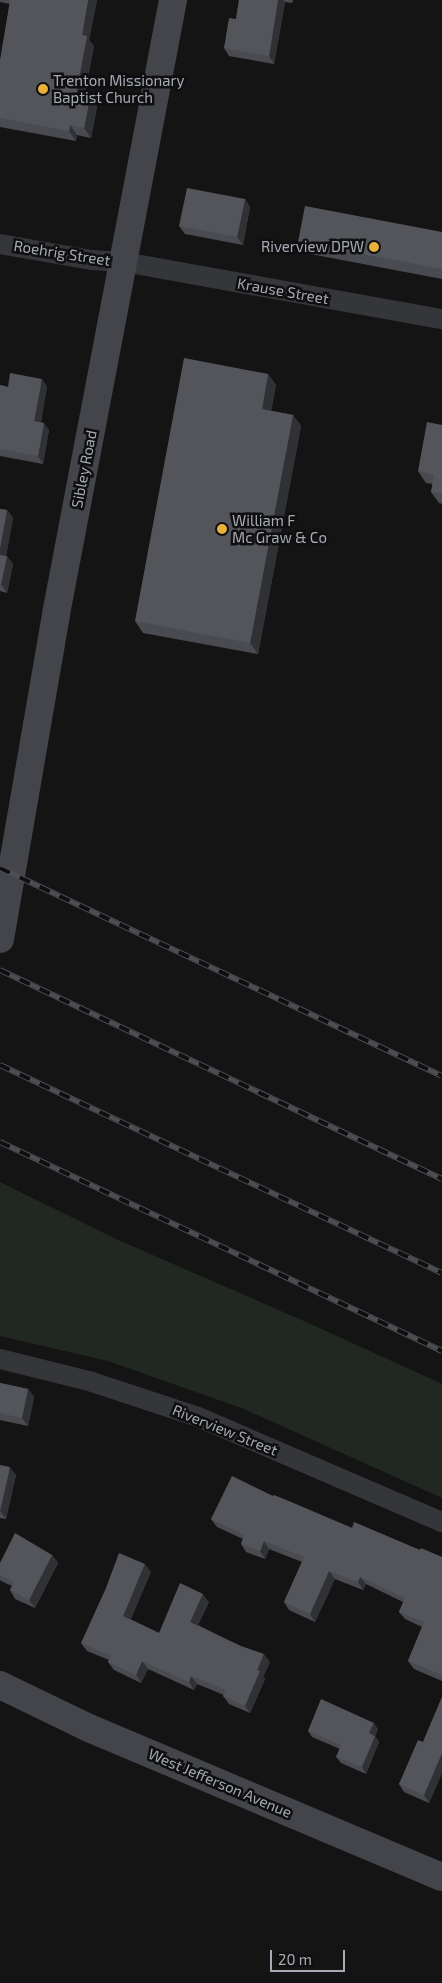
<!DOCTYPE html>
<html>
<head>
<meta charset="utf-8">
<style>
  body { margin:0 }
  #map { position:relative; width:442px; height:1983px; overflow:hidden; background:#141415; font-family:"Exo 2",sans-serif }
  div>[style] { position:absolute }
  .green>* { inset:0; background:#202821 }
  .minor>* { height:20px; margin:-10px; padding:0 10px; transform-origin:10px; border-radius:10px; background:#35363a }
  .secondary>* { height:28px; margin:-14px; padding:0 14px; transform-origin:14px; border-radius:14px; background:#43454a }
  .rail>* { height:5.5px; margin-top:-2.75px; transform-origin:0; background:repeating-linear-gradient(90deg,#0f0f10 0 11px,#4c4e53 0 22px); box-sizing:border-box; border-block:1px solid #4c4e53 }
  .wall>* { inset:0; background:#4a4b50 }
  .shaded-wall>* { inset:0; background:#303134 }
  .building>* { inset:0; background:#54555b }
  .dots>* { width:14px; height:14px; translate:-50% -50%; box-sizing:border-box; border:2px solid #0f0f10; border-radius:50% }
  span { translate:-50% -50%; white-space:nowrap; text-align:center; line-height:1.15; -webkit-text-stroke:5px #0f0f10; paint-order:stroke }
  .poi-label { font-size:15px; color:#a6aab5 }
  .left { translate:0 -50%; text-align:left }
  .right { translate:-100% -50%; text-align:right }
  .street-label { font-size:15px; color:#a6aab5 }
  .scale { position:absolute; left:270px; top:1950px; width:75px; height:22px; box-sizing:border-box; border:2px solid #a6aab5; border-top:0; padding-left:6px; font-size:15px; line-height:18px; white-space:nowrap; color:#a6aab5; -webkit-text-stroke:4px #0f0f10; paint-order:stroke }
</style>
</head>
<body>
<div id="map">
  <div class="green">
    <i style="clip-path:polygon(0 1182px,116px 1239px,313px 1325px,442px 1384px,442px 1498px,244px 1409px,108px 1361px,0 1336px)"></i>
  </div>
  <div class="minor">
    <i style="left:0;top:244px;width:93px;rotate:9.9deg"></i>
    <i style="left:92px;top:260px;width:32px;rotate:4deg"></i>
    <i style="left:124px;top:262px;width:323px;rotate:10.2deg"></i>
    <i style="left:0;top:1359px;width:92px;rotate:13.9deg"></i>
    <i style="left:89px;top:1381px;width:115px;rotate:18.3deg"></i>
    <i style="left:198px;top:1417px;width:266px;rotate:23.3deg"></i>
  </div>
  <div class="secondary">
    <i style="left:0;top:939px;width:330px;rotate:-80.2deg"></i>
    <i style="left:56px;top:614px;width:625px;rotate:-79.21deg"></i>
    <i style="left:0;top:1685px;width:99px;rotate:25.8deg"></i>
    <i style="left:89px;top:1728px;width:383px;rotate:22.9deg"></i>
  </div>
  <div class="rail">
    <i style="left:0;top:868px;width:488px;rotate:25.2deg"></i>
    <i style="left:0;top:970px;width:489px;rotate:25.3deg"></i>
    <i style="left:0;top:1065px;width:488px;rotate:25.2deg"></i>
    <i style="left:0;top:1142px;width:489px;rotate:25.3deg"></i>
  </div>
  <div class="wall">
    <i style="clip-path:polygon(0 0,97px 0,89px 40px,94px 46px,84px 96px,90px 97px,97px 107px,91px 138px,77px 135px,76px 141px,0 127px,0 61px,10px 4px,0 2px)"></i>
    <i style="clip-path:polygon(239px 0,293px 0,292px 3px,285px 2px,274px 64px,229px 56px,224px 48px,236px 19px)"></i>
    <i style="clip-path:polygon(245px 199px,250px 207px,243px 245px,185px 234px,179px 226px)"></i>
    <i style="clip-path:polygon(442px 232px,442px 279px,305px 253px,298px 242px)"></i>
    <i style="clip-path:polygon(268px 374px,276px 385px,271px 411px,293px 415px,301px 426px,258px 654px,143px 633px,135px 621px)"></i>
    <i style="clip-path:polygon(0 385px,8px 387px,47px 386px,41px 422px,49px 430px,43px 464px,0 456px)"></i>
    <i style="clip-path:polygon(442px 425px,442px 504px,439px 503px,431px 492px,433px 484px,426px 483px,418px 471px)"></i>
    <i style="clip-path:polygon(0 509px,7px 510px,13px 518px,6px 556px,13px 564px,7px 593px,0 591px)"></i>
    <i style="clip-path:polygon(0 1383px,28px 1389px,34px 1397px,28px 1426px,0 1420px)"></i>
    <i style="clip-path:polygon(0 1465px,16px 1475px,6px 1519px,0 1518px)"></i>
    <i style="clip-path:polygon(273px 1496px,352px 1528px,442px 1557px,442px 1681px,414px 1669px,408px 1661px,422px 1627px,405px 1619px,399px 1612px,403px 1602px,366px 1584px,363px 1590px,335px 1579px,315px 1622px,289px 1610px,284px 1602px,302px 1562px,269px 1549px,265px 1559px,246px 1552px,241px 1544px,243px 1539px,217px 1527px,211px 1519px)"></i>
    <i style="clip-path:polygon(52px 1555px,58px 1563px,35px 1608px,15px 1599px,10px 1590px,12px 1586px,1px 1581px,0 1580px,0 1563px)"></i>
    <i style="clip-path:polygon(151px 1572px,130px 1619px,159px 1633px,209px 1602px,198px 1625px,270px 1662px,263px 1677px,265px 1679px,250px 1713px,229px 1704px,223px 1696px,224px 1695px,197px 1684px,194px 1690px,148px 1669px,141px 1683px,114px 1670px,108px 1662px,109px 1660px,87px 1651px,81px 1643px)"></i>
    <i style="clip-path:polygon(442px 1697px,442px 1773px,429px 1803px,404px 1792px,399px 1784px,423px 1742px)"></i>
    <i style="clip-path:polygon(378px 1729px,375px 1736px,379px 1742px,366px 1774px,341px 1763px,336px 1757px,340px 1749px,312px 1737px,308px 1731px)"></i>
  </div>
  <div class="shaded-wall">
    <i style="clip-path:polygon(88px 0,97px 0,89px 40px,94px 46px,83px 105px,76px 95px,82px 35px)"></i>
    <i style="clip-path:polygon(278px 0,284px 0,285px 2px,274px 64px,269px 56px)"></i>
    <i style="clip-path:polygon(90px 97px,97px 107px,91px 138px,84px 128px)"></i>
    <i style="clip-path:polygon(70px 125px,77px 135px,76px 141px,69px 131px)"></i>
    <i style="clip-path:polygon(245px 199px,250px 207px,243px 245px,237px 237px)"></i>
    <i style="clip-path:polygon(268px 374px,276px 385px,269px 420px,262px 409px)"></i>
    <i style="clip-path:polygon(42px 379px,47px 386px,40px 428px,34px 421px)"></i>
    <i style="clip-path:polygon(293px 415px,301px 426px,258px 654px,250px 643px)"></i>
    <i style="clip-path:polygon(44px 423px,49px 430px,43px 464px,38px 456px)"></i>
    <i style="clip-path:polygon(7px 510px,13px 518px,5px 563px,0 556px,0 548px)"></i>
    <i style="clip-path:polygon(7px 556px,13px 564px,7px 593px,1px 584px)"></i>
    <i style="clip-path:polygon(28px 1389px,34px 1397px,28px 1426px,22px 1418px)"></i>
    <i style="clip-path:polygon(10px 1467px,16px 1475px,6px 1519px,0 1511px)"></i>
    <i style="clip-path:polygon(264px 1541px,269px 1549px,265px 1559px,260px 1551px)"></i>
    <i style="clip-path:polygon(52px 1555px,58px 1563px,35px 1608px,29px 1600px)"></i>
    <i style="clip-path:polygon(145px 1564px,151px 1572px,129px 1624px,123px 1616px)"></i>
    <i style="clip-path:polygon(329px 1571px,335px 1579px,315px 1622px,310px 1614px)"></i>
    <i style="clip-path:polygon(360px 1577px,366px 1584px,363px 1590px,358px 1582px)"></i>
    <i style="clip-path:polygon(203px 1594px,209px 1602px,196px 1629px,190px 1622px)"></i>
    <i style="clip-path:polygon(264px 1654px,270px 1662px,263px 1677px,265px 1679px,250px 1713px,245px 1706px,257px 1670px)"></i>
    <i style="clip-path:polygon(142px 1661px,148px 1669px,141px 1683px,136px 1675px)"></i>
    <i style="clip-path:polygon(191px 1676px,197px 1684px,194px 1690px,189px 1682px)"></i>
    <i style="clip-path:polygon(374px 1723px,378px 1729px,375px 1736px,379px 1742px,366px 1774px,362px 1767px,369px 1733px)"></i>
    <i style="clip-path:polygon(442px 1753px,442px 1773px,429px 1803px,424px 1795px)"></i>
  </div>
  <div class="building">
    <i style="clip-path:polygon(10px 0,88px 0,82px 35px,87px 36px,76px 95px,90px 97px,84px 128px,70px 125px,69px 131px,0 118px,0 61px)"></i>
    <i style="clip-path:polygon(239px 0,278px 0,269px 56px,224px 48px,229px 18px,236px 19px)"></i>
    <i style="clip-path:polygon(187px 188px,245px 199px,237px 237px,179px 226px)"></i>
    <i style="clip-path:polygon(305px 206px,442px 232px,442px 269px,298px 242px)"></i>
    <i style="clip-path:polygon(184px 358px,268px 374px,262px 409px,293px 415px,250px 643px,135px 621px)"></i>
    <i style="clip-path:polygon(10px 373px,42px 379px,34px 421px,44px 423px,38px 456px,0 449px,0 385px,8px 387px)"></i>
    <i style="clip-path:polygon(427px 422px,442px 425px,442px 494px,431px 492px,434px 475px,418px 471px)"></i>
    <i style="clip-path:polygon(0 509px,7px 510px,0 548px)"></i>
    <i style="clip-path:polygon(0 555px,7px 556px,1px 584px,0 584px)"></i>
    <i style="clip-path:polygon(0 1383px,28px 1389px,22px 1418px,0 1413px)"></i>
    <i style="clip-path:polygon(0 1465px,10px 1467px,0 1511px)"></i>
    <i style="clip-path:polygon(232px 1476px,273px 1496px,274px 1495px,296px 1504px,352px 1528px,354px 1522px,420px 1550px,421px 1548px,442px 1557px,442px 1675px,408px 1661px,424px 1622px,399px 1612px,405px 1598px,360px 1577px,358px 1582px,329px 1571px,310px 1614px,284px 1602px,304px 1557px,264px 1541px,260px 1551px,241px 1544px,244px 1535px,211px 1519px)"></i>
    <i style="clip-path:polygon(15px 1533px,52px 1555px,29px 1600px,10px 1590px,14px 1582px,0 1575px,0 1563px)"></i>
    <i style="clip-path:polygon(119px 1553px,145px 1564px,123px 1616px,159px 1633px,180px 1583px,203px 1594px,190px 1622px,241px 1646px,264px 1654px,257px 1670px,260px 1671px,245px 1706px,223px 1696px,226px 1690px,191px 1676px,189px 1682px,142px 1661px,136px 1675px,108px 1662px,111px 1656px,81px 1643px,106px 1588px)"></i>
    <i style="clip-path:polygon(442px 1697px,442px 1753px,424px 1795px,399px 1784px,418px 1740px,423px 1742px)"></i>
    <i style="clip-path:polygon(321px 1699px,374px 1723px,369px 1733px,375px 1736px,362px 1767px,336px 1757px,341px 1745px,308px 1731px)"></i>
  </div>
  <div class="dots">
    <i style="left:43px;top:89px;background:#e6b13c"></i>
    <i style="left:374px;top:247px;background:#e6b13c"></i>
    <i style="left:222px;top:529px;background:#e6b13c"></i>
  </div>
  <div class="poi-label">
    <span class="left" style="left:53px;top:89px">Trenton Missionary<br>Baptist Church</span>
    <span class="right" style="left:364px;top:247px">Riverview DPW</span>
    <span class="left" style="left:232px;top:529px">William F<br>Mc Graw &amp; Co</span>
  </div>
  <div class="street-label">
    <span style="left:62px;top:253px;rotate:9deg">Roehrig Street</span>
    <span style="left:283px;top:291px;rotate:10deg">Krause Street</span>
    <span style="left:84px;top:469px;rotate:-79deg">Sibley Road</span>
    <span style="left:225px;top:1430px;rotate:22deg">Riverview Street</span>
    <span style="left:220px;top:1783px;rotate:23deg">West Jefferson Avenue</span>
  </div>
  <div class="scale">20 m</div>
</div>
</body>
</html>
